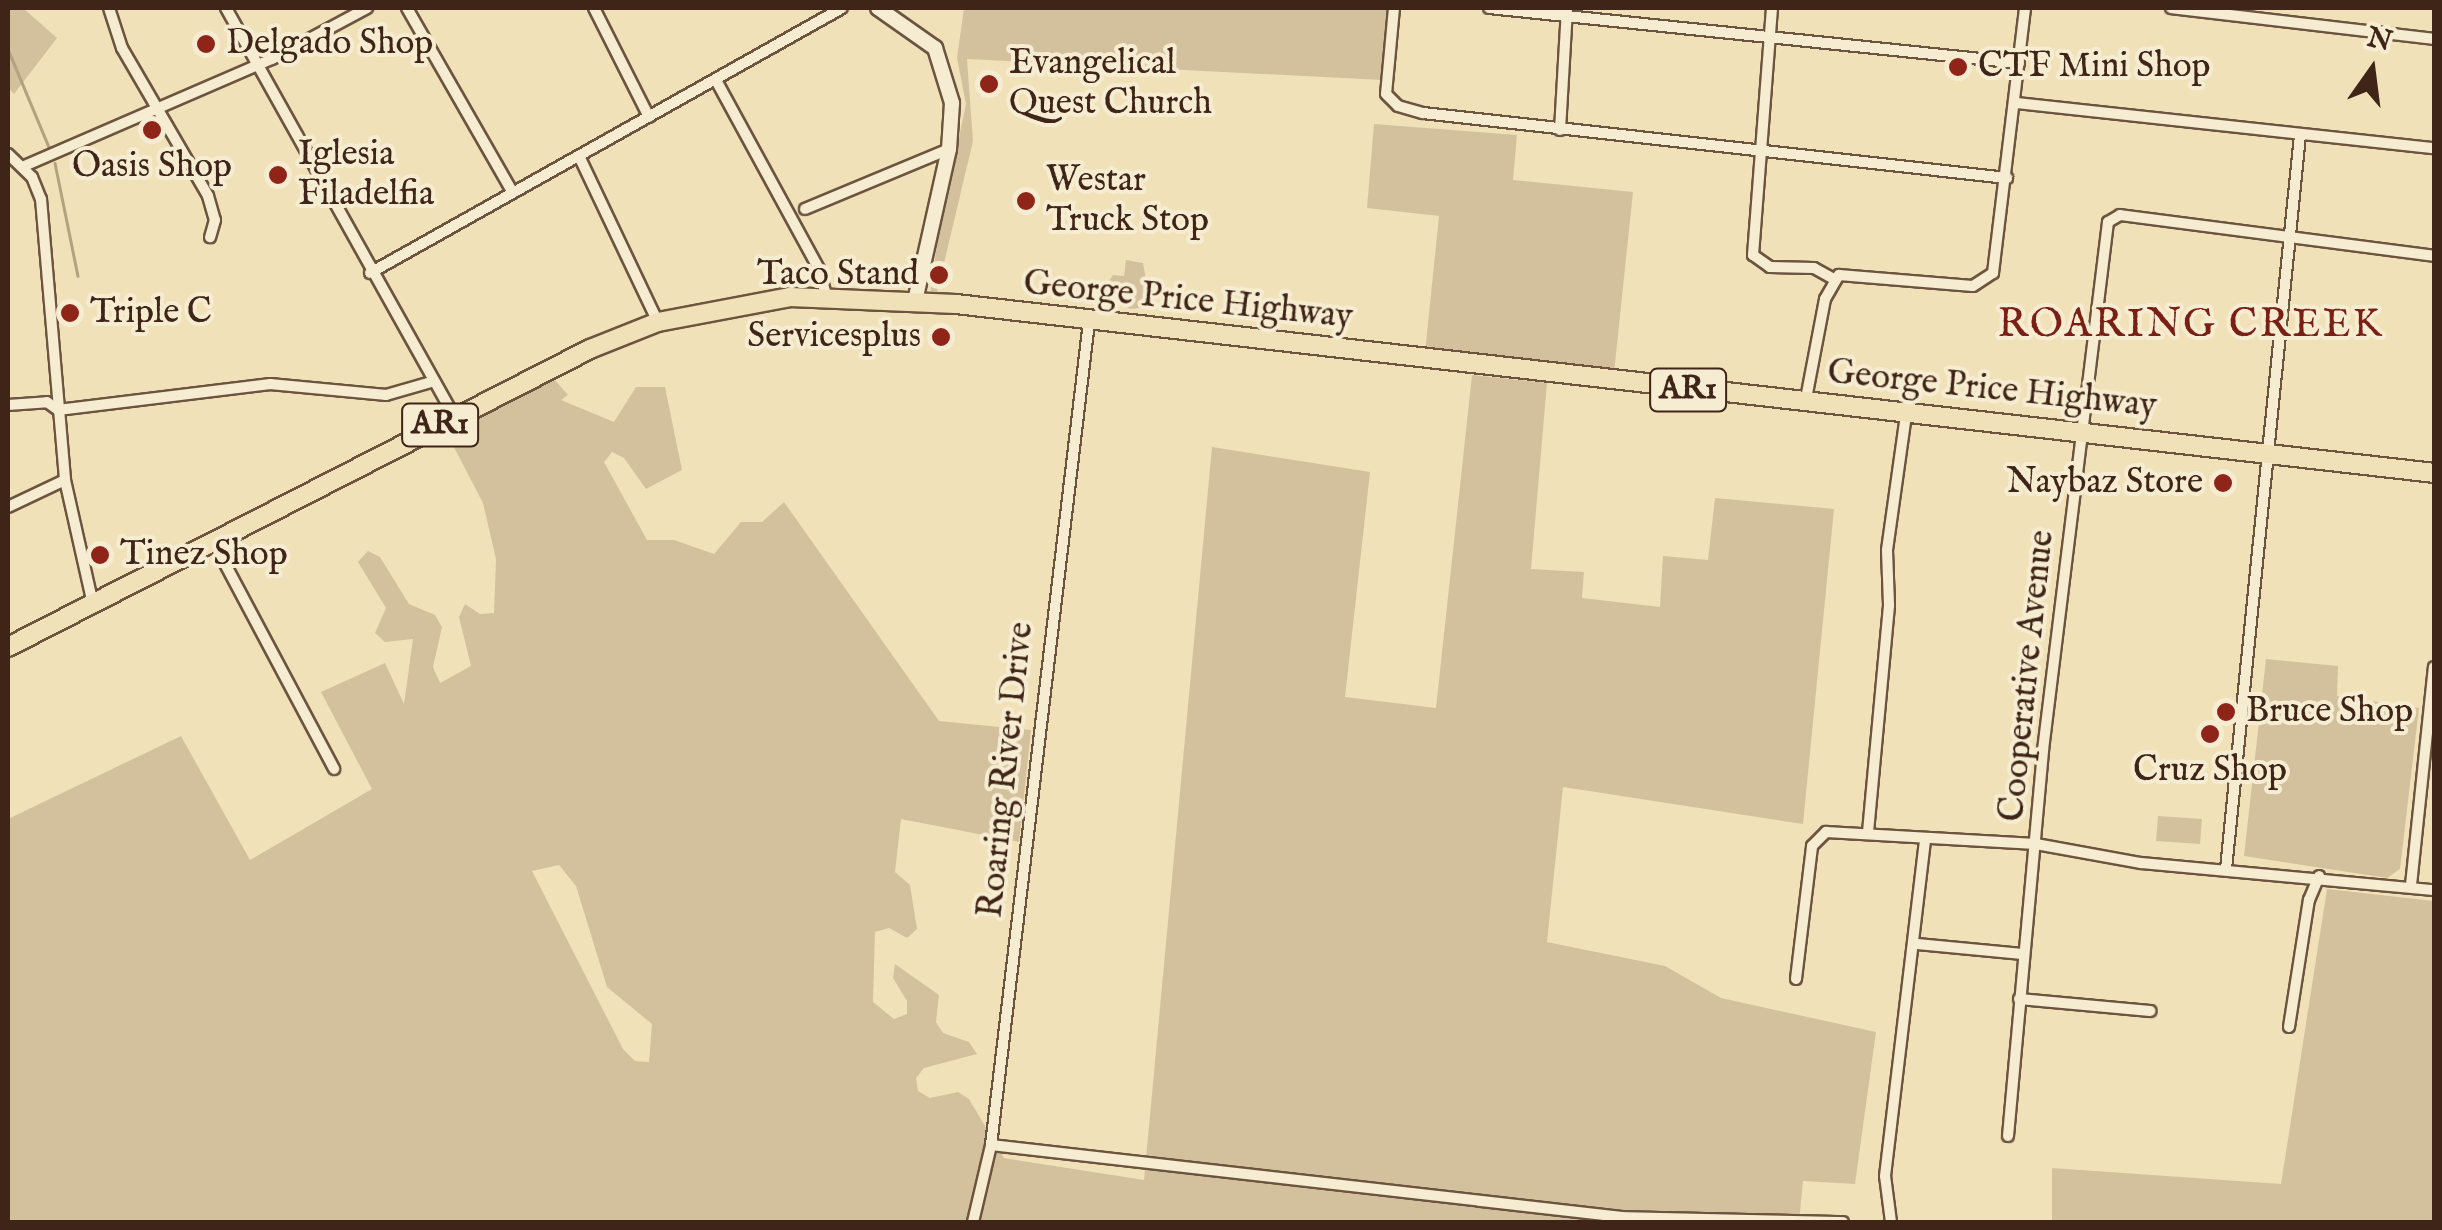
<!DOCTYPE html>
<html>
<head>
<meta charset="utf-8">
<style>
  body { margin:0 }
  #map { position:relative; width:2442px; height:1230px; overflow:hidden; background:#f1e1b8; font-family:"IM FELL English",serif }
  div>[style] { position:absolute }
  .green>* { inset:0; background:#d3c19d }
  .stream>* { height:2.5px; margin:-1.25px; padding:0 1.25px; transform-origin:1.25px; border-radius:1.25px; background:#b4a181 }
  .roads { filter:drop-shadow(2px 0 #6c543f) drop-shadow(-2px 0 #6c543f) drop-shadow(0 2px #6c543f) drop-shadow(0 -2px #6c543f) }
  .street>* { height:10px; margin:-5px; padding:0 5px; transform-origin:5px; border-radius:5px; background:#f6ecd1 }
  .secondary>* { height:14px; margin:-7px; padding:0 7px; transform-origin:7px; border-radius:7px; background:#f6ecd1 }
  .highway>* { height:18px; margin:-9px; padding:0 9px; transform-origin:9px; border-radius:9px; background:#f1e1b8 }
  .dots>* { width:28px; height:28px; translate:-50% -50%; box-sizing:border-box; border:5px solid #f6ecd1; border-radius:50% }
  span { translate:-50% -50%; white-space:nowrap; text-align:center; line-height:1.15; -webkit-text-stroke:8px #f6ecd1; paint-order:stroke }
  .shield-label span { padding:2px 8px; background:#f6ecd1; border:2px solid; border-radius:8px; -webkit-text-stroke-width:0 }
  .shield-label { font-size:32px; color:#3f2517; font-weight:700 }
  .poi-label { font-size:35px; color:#3f2517 }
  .left { translate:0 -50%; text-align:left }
  .right { translate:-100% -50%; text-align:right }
  .street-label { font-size:35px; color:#3f2517 }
  .quarter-label { font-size:40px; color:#7a1f14; letter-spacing:2.5px }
  .frame { position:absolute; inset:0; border:10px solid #3f2517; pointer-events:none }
  .north { position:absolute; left:2322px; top:20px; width:100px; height:100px; -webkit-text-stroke:8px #f6ecd1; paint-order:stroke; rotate:14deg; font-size:28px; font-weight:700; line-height:40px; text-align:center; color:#3f2517 }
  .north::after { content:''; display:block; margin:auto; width:35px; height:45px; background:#3f2517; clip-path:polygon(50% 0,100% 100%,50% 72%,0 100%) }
</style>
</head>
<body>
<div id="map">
  <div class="green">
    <i style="clip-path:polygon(8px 8px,23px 8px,57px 38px,14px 94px,8px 88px)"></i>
    <i style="clip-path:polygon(964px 8px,1389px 8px,1382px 80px,967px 59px,973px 141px,936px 297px,930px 296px,937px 244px,966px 104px,957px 58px)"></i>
    <i style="clip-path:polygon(1374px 124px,1517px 135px,1513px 180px,1633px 192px,1614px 373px,1425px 353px,1439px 216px,1367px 208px)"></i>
    <i style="clip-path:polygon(1126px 260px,1143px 263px,1151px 307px,1130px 309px,1100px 294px,1113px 275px,1124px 276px)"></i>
    <i style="clip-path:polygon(evenodd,1472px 375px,1547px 383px,1531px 569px,1584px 572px,1582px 598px,1660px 607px,1663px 556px,1708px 560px,1715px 498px,1834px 509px,1803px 824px,1563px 787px,1547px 942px,1665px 966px,1721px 998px,1876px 1032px,1855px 1184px,1803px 1181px,1799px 1222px,8px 1222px,8px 819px,181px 736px,250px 860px,372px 789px,321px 692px,385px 663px,404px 704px,413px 639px,385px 642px,375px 633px,386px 608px,358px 562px,368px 551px,380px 557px,409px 604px,435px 615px,442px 627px,433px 667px,440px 683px,471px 666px,459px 617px,465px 604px,480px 614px,494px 613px,496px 559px,483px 503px,446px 432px,553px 378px,568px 395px,561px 400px,614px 422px,636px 387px,665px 387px,682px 470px,646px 489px,624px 458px,612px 452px,604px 462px,647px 540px,674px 540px,714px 554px,741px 522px,762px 522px,784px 502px,939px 721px,1031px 730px,1019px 842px,901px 819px,895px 872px,910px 885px,917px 929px,907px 938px,889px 928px,875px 932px,873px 1002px,894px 1019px,907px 1014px,907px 1001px,893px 978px,895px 964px,939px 995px,936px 1022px,943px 1033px,969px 1042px,977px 1054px,924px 1068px,916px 1078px,918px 1091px,930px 1098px,958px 1092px,969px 1099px,1004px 1158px,1144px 1180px,1212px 447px,1370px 472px,1345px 697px,1436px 708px,1472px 375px,559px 865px,576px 886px,607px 987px,652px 1024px,649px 1062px,635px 1061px,623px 1049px,532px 871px,559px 865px)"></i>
    <i style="clip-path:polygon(2266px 659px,2338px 666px,2337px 696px,2419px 708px,2400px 869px,2387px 878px,2244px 856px)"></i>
    <i style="clip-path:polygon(2158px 816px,2202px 819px,2200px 844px,2156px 841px)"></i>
    <i style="clip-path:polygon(2327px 889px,2434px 901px,2434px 1222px,2052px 1222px,2052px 1168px,2281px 1184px)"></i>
  </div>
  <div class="stream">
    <i style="left:8px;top:49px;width:106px;rotate:67.3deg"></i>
    <i style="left:55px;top:163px;width:115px;rotate:78.5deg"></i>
  </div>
  <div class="roads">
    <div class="street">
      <i style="left:109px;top:8px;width:42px;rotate:72deg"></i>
      <i style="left:122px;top:48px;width:171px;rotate:59.8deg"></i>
      <i style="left:208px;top:196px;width:25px;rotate:74deg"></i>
      <i style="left:215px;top:220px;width:18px;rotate:106deg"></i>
      <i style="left:226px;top:8px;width:470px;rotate:60.8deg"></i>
      <i style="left:407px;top:8px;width:211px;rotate:60.2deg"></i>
      <i style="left:594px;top:8px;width:122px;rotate:63.2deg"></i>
      <i style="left:1394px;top:8px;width:86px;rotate:95.3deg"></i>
      <i style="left:1386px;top:94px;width:17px;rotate:45deg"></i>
      <i style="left:1398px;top:106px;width:26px;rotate:16deg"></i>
      <i style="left:1423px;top:113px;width:588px;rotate:6.35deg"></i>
      <i style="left:1489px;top:8px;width:533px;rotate:5.92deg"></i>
      <i style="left:1772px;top:8px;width:248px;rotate:94.4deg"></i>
      <i style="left:1753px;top:255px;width:21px;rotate:35deg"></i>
      <i style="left:1770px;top:267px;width:44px;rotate:1.3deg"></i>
      <i style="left:1814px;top:268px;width:23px;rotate:29deg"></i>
      <i style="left:2171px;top:8px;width:265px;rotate:6.7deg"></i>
      <i style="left:717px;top:82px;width:213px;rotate:61.4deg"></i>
      <i style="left:819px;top:269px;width:27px;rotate:75deg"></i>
      <i style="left:2017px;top:103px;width:419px;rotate:6.2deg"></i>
      <i style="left:1560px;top:130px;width:122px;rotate:-86.7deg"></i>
      <i style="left:8px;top:154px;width:33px;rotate:44deg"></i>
      <i style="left:32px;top:177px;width:24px;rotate:68deg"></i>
      <i style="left:41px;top:199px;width:282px;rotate:85.1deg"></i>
      <i style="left:65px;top:480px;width:127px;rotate:77.3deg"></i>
      <i style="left:579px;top:156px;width:184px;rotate:64.6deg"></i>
      <i style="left:22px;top:167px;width:272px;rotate:-23.4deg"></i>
      <i style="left:272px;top:59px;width:108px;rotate:-28.2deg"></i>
      <i style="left:805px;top:209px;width:156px;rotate:-22.6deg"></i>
      <i style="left:370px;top:273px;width:541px;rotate:-29.31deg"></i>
      <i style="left:1805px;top:404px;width:107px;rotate:-79.2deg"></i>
      <i style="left:1825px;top:299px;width:28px;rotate:-60deg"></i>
      <i style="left:1839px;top:275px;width:134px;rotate:4.7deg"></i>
      <i style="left:1973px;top:286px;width:24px;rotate:-33deg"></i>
      <i style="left:1993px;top:273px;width:267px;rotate:-83.1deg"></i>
      <i style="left:8px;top:405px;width:39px;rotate:-4deg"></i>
      <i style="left:47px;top:402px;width:14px;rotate:36deg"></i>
      <i style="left:58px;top:410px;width:214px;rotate:-7deg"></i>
      <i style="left:270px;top:384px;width:117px;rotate:5.4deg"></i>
      <i style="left:386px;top:395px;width:47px;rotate:-16.1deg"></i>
      <i style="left:8px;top:507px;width:63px;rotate:-25.3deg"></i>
      <i style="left:214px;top:543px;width:256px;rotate:62deg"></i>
      <i style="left:1868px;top:832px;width:228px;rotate:-84.7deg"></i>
      <i style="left:1889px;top:605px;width:55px;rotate:-92.1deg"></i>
      <i style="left:1887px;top:550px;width:136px;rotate:-82deg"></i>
      <i style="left:2226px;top:869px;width:737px;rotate:-84.24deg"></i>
      <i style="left:2411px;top:885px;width:219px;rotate:-84deg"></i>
      <i style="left:1917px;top:944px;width:106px;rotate:5.4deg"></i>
      <i style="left:1796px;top:979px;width:134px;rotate:-83.1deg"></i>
      <i style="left:1812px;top:846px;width:20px;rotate:-45deg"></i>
      <i style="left:1826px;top:832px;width:210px;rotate:3.3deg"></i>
      <i style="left:2036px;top:844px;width:107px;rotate:10.3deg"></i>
      <i style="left:2141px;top:863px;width:294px;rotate:5.3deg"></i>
      <i style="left:2019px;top:999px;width:132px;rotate:5.2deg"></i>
      <i style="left:2289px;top:1027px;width:129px;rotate:-81.1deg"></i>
      <i style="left:2309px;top:900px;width:26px;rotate:-67deg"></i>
      <i style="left:2008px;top:1136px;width:388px;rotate:-84.8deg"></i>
      <i style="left:2043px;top:750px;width:532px;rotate:-82.98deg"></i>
      <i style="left:2108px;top:222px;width:14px;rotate:-30deg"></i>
      <i style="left:2120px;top:215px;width:317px;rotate:7.4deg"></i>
      <i style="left:991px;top:1145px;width:635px;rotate:6.51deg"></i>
      <i style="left:1622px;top:1217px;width:221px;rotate:1.3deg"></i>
      <i style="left:973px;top:1222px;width:79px;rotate:-76.8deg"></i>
      <i style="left:991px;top:1145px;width:829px;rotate:-83.21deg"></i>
      <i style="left:1891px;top:1222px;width:46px;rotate:-97.4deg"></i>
      <i style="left:1885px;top:1176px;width:339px;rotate:-83.2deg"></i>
    </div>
    <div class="secondary">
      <i style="left:878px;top:8px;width:70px;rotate:35.1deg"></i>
      <i style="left:935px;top:48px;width:58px;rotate:72.8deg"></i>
      <i style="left:952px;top:103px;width:46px;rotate:93.7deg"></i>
      <i style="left:949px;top:149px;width:156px;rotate:102.6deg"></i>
    </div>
    <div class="highway">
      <i style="left:8px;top:647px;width:654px;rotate:-27.11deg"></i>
      <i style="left:590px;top:349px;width:73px;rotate:-21.7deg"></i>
      <i style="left:658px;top:322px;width:134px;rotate:-10.7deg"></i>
      <i style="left:790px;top:297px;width:166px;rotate:2.4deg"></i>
      <i style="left:956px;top:304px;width:1488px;rotate:6.52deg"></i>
    </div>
  </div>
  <div class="dots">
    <i style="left:206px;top:44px;background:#8f2418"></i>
    <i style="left:1958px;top:67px;background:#8f2418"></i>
    <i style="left:989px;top:84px;background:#8f2418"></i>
    <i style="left:152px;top:130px;background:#8f2418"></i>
    <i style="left:278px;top:175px;background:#8f2418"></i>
    <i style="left:1026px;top:201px;background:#8f2418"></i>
    <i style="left:939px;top:275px;background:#8f2418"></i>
    <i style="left:70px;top:313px;background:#8f2418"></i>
    <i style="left:941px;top:337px;background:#8f2418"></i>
    <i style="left:2223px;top:483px;background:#8f2418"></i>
    <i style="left:100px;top:555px;background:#8f2418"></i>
    <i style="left:2226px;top:712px;background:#8f2418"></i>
    <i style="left:2210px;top:734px;background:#8f2418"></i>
  </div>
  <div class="shield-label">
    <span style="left:1688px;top:390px">AR1</span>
    <span style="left:440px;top:425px">AR1</span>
  </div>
  <div class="poi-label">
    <span class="left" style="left:226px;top:44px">Delgado Shop</span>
    <span class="left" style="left:1009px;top:84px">Evangelical<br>Quest Church</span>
    <span class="left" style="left:1978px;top:67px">CTF Mini Shop</span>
    <span class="left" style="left:298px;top:175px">Iglesia<br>Filadelfia</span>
    <span style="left:152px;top:167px">Oasis Shop</span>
    <span class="left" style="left:1046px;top:201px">Westar<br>Truck Stop</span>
    <span class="right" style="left:919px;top:275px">Taco Stand</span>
    <span class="left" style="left:90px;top:313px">Triple C</span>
    <span class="right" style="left:921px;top:337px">Servicesplus</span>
    <span class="right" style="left:2203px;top:483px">Naybaz Store</span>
    <span class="left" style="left:120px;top:555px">Tinez Shop</span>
    <span class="left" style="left:2246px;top:712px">Bruce Shop</span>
    <span style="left:2210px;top:771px">Cruz Shop</span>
  </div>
  <div class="street-label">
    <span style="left:1188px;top:301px;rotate:6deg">George Price Highway</span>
    <span style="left:1992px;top:390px;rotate:6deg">George Price Highway</span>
    <span style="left:2028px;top:676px;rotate:-84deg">Cooperative Avenue</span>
    <span style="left:1007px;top:770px;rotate:-84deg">Roaring River Drive</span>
  </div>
  <div class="quarter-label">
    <span style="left:2191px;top:326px">ROARING CREEK</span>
  </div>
  <div class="frame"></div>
  <div class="north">N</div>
</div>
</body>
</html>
